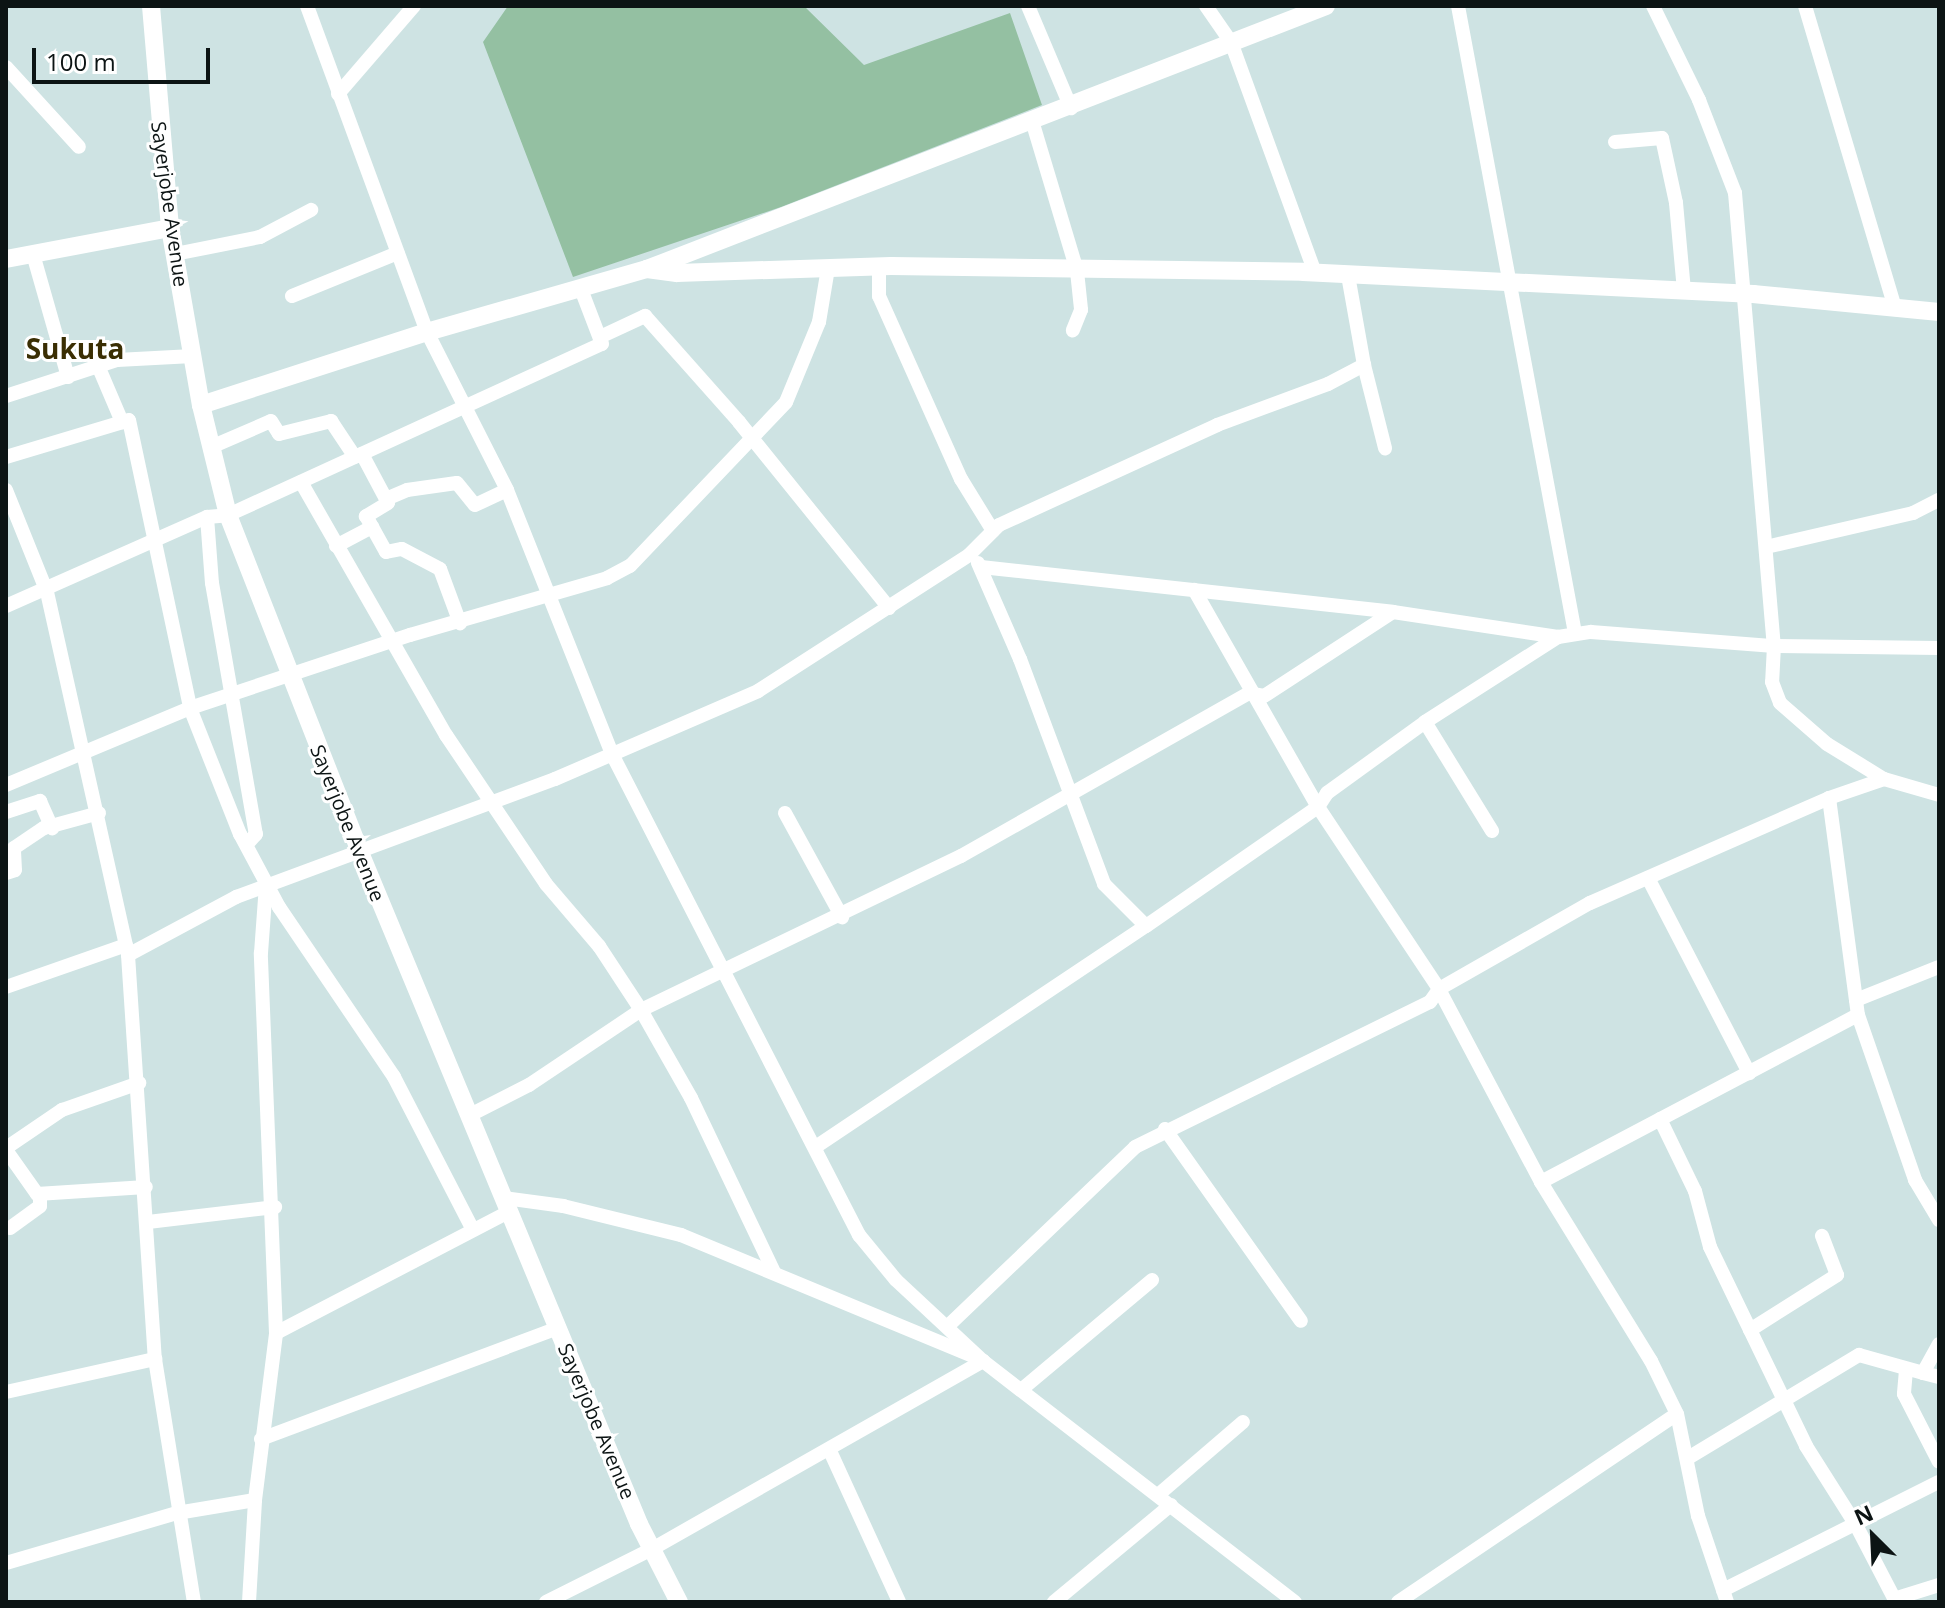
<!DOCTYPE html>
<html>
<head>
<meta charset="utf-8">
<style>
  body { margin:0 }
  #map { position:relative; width:1945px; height:1608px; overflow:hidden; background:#cee3e3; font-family:"Open Sans",sans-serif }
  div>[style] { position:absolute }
  .green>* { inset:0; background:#94c0a2 }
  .minor>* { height:14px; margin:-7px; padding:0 7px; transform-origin:7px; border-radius:7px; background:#fff }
  .tertiary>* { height:18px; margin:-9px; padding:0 9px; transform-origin:9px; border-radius:9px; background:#fff }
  span { translate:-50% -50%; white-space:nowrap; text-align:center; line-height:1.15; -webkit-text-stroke:6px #fff; paint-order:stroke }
  .street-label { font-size:20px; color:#0c1414 }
  .district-label { font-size:28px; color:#3a2e03; font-weight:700 }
  .frame { position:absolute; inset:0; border:8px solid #0c1414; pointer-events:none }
  .north { position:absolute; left:1833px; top:1496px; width:80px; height:80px; -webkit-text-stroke:6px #fff; paint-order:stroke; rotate:336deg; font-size:22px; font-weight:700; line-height:32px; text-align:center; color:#0c1414 }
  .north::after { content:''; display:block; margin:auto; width:28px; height:36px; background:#0c1414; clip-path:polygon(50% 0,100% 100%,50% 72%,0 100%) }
  .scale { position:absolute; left:32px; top:48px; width:178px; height:36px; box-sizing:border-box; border:4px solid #0c1414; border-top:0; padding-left:10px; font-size:24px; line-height:28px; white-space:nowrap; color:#0c1414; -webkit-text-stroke:6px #fff; paint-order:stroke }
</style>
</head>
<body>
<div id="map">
  <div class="green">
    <i style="clip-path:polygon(508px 6px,804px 6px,864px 65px,1010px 13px,1042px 105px,781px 207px,573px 277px,483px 42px)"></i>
  </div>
  <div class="minor">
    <i style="left:307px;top:6px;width:347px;rotate:69.8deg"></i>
    <i style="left:427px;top:332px;width:177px;rotate:63.1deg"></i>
    <i style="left:507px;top:490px;width:284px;rotate:68.3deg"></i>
    <i style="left:612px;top:754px;width:541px;rotate:62.82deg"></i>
    <i style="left:859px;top:1235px;width:58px;rotate:50.6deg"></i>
    <i style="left:896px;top:1280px;width:119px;rotate:43deg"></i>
    <i style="left:983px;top:1361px;width:394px;rotate:37.7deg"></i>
    <i style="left:1028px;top:6px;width:111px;rotate:67.1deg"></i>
    <i style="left:1206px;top:6px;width:44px;rotate:55.2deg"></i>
    <i style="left:1231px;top:42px;width:246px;rotate:70deg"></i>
    <i style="left:1458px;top:6px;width:638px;rotate:79.43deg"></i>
    <i style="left:1653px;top:6px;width:105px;rotate:63.9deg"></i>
    <i style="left:1699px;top:100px;width:100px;rotate:68.8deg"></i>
    <i style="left:1735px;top:193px;width:455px;rotate:85.1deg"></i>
    <i style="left:1774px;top:646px;width:36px;rotate:93deg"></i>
    <i style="left:1772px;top:682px;width:22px;rotate:69deg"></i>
    <i style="left:1780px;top:703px;width:62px;rotate:41.1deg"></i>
    <i style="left:1827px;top:744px;width:67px;rotate:31.6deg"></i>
    <i style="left:1884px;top:779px;width:57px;rotate:16.2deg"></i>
    <i style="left:1805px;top:6px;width:312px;rotate:73.4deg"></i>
    <i style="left:6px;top:67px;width:108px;rotate:47.6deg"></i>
    <i style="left:338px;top:94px;width:116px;rotate:-49.2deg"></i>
    <i style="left:1033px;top:124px;width:153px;rotate:73.3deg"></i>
    <i style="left:1077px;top:271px;width:39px;rotate:84deg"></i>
    <i style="left:1081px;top:310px;width:22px;rotate:112deg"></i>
    <i style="left:1615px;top:142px;width:47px;rotate:-4.9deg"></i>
    <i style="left:1662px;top:138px;width:66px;rotate:77.8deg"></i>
    <i style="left:1676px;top:203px;width:88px;rotate:84.8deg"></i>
    <i style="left:33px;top:254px;width:128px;rotate:74.1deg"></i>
    <i style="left:175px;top:254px;width:87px;rotate:-11.3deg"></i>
    <i style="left:260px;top:237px;width:58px;rotate:-27.9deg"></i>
    <i style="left:879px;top:266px;width:30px;rotate:90deg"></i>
    <i style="left:879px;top:296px;width:201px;rotate:65.9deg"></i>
    <i style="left:961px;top:479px;width:61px;rotate:58.4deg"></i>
    <i style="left:292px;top:296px;width:114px;rotate:-22.1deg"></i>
    <i style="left:600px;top:337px;width:50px;rotate:-25deg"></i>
    <i style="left:645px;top:316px;width:142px;rotate:48.4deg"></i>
    <i style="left:739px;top:422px;width:239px;rotate:51.1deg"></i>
    <i style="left:1364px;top:365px;width:86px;rotate:75.8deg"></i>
    <i style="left:99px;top:368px;width:59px;rotate:66.9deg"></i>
    <i style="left:6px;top:396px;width:117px;rotate:-18deg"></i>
    <i style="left:117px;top:360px;width:76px;rotate:-3deg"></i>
    <i style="left:211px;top:447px;width:65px;rotate:-23.4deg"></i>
    <i style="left:271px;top:421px;width:15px;rotate:58deg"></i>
    <i style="left:279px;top:434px;width:54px;rotate:-14deg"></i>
    <i style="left:331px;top:421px;width:43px;rotate:56.3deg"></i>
    <i style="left:362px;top:454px;width:55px;rotate:62deg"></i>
    <i style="left:388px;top:503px;width:26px;rotate:149deg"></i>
    <i style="left:366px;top:516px;width:41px;rotate:60.9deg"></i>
    <i style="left:386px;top:552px;width:16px;rotate:-11deg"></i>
    <i style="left:402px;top:549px;width:43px;rotate:27.8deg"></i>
    <i style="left:440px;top:569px;width:58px;rotate:69.7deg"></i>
    <i style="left:6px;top:457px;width:128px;rotate:-16.7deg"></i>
    <i style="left:129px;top:420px;width:294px;rotate:78deg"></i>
    <i style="left:190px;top:708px;width:136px;rotate:68.4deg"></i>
    <i style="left:240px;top:834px;width:83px;rotate:61.9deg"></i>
    <i style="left:279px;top:907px;width:205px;rotate:55.9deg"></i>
    <i style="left:394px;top:1077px;width:170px;rotate:62.7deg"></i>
    <i style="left:301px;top:482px;width:292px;rotate:60.2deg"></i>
    <i style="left:446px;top:735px;width:179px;rotate:56.1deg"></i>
    <i style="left:546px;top:884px;width:82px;rotate:49.5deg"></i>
    <i style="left:599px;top:946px;width:77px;rotate:56.7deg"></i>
    <i style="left:641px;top:1010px;width:101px;rotate:60.4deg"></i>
    <i style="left:691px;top:1098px;width:193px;rotate:64.5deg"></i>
    <i style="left:6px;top:490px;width:110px;rotate:68.1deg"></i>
    <i style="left:47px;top:592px;width:372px;rotate:77.4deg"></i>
    <i style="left:128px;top:955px;width:405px;rotate:86.2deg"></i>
    <i style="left:155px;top:1359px;width:246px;rotate:80.9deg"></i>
    <i style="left:386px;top:499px;width:23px;rotate:-23deg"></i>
    <i style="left:407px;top:490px;width:50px;rotate:-8deg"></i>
    <i style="left:457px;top:483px;width:28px;rotate:51deg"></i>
    <i style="left:475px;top:505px;width:35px;rotate:-25deg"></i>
    <i style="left:207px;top:517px;width:66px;rotate:85.7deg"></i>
    <i style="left:212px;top:583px;width:255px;rotate:80.1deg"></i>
    <i style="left:256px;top:834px;width:12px;rotate:132deg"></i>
    <i style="left:336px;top:546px;width:41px;rotate:-27.8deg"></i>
    <i style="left:1766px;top:547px;width:151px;rotate:-13deg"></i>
    <i style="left:1913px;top:513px;width:29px;rotate:-27deg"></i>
    <i style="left:978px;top:563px;width:105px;rotate:66.4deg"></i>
    <i style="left:1020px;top:659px;width:240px;rotate:69.5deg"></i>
    <i style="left:1104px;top:884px;width:59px;rotate:45deg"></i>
    <i style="left:981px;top:567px;width:414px;rotate:6.2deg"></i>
    <i style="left:1393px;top:612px;width:167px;rotate:8.6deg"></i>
    <i style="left:6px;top:606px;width:220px;rotate:-23.9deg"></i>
    <i style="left:207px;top:517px;width:21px;rotate:-5deg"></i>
    <i style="left:228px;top:515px;width:411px;rotate:-24.6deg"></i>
    <i style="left:602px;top:344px;width:59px;rotate:-110.9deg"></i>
    <i style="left:1425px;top:722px;width:128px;rotate:58.4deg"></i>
    <i style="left:6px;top:785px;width:199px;rotate:-22.7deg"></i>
    <i style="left:190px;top:708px;width:232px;rotate:-18.4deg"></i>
    <i style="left:410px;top:635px;width:205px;rotate:-16.1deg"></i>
    <i style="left:607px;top:578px;width:26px;rotate:-28deg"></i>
    <i style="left:630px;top:566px;width:226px;rotate:-46.4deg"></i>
    <i style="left:786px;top:402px;width:87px;rotate:-67.6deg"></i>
    <i style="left:819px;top:322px;width:55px;rotate:-80.5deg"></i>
    <i style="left:1829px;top:798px;width:219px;rotate:82.4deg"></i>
    <i style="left:1858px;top:1015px;width:175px;rotate:70.9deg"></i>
    <i style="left:1915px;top:1180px;width:47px;rotate:59deg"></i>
    <i style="left:6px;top:812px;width:36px;rotate:-18deg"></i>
    <i style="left:40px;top:801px;width:30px;rotate:66deg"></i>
    <i style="left:785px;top:813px;width:119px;rotate:61.3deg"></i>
    <i style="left:6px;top:873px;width:9px;rotate:-18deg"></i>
    <i style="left:15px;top:870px;width:22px;rotate:-93deg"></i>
    <i style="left:14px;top:848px;width:36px;rotate:-34deg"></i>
    <i style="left:44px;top:828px;width:57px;rotate:-15.3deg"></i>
    <i style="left:1648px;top:878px;width:220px;rotate:62.6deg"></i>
    <i style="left:128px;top:955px;width:123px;rotate:-28.2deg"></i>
    <i style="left:236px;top:897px;width:340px;rotate:-20.3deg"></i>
    <i style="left:555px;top:779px;width:221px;rotate:-23.4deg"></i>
    <i style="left:758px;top:691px;width:251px;rotate:-32.8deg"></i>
    <i style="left:969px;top:555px;width:42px;rotate:-45deg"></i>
    <i style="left:999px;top:525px;width:240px;rotate:-24.6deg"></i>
    <i style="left:1217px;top:425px;width:118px;rotate:-20.3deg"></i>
    <i style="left:1328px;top:384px;width:41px;rotate:-27.8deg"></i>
    <i style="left:1364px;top:365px;width:91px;rotate:-100.1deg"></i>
    <i style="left:6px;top:987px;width:127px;rotate:-19.3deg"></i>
    <i style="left:1856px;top:1000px;width:89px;rotate:-21.7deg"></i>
    <i style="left:470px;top:1115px;width:66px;rotate:-27deg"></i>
    <i style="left:529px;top:1085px;width:135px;rotate:-33.8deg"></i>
    <i style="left:641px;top:1010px;width:355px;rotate:-25.7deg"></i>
    <i style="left:961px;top:856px;width:331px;rotate:-29.5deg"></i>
    <i style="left:1249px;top:693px;width:15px;rotate:11deg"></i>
    <i style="left:1264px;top:696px;width:154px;rotate:-33.1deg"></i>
    <i style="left:1660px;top:1119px;width:80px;rotate:64.1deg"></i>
    <i style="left:1695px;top:1191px;width:58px;rotate:75deg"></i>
    <i style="left:1710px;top:1247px;width:221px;rotate:64.2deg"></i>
    <i style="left:1806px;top:1446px;width:93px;rotate:57.7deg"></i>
    <i style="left:1856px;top:1525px;width:87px;rotate:62.5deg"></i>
    <i style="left:1165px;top:1129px;width:235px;rotate:54.7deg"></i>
    <i style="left:817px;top:1146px;width:396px;rotate:-33.8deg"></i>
    <i style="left:1146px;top:926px;width:209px;rotate:-34.7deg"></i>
    <i style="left:1318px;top:807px;width:17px;rotate:-57deg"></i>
    <i style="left:1327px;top:793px;width:121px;rotate:-35.9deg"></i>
    <i style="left:1425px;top:722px;width:158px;rotate:-32.6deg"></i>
    <i style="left:1558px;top:637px;width:33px;rotate:-9deg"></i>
    <i style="left:1591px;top:632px;width:184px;rotate:4.4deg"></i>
    <i style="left:1774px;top:646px;width:165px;rotate:0.7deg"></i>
    <i style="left:6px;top:1148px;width:68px;rotate:-34.2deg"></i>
    <i style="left:62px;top:1110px;width:82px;rotate:-19.3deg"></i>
    <i style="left:6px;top:1150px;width:54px;rotate:54.8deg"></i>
    <i style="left:37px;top:1194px;width:109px;rotate:-3.7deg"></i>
    <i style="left:1541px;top:1182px;width:358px;rotate:-27.8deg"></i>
    <i style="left:504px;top:1198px;width:60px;rotate:7.7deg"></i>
    <i style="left:563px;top:1206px;width:122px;rotate:13.8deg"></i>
    <i style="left:681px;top:1235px;width:314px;rotate:22.5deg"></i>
    <i style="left:148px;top:1222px;width:128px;rotate:-6.7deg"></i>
    <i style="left:10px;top:1228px;width:37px;rotate:-36deg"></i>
    <i style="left:40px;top:1206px;width:12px;rotate:-90deg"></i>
    <i style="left:949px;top:1325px;width:257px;rotate:-43.7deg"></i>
    <i style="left:1135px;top:1147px;width:329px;rotate:-26.2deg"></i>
    <i style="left:1430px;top:1002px;width:16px;rotate:-55deg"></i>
    <i style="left:1439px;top:989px;width:219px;rotate:-123.6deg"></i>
    <i style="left:1318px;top:807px;width:250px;rotate:-119.7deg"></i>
    <i style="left:1750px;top:1330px;width:103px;rotate:-32.3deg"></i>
    <i style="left:1837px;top:1275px;width:42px;rotate:-111deg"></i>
    <i style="left:276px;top:1333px;width:264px;rotate:-27.5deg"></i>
    <i style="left:1939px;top:1344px;width:33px;rotate:119deg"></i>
    <i style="left:1923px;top:1373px;width:16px;rotate:14deg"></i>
    <i style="left:1906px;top:1370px;width:24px;rotate:95deg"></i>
    <i style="left:1904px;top:1394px;width:76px;rotate:62.8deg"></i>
    <i style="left:1021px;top:1390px;width:171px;rotate:-40deg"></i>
    <i style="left:6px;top:1392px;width:153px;rotate:-12.5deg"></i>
    <i style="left:261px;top:1439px;width:317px;rotate:-20.5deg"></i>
    <i style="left:830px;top:1451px;width:166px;rotate:65.4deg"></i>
    <i style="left:1688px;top:1458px;width:200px;rotate:-31.1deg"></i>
    <i style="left:1859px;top:1355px;width:66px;rotate:15.7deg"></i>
    <i style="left:1158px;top:1495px;width:112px;rotate:-40.7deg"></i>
    <i style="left:6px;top:1563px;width:178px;rotate:-16.3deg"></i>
    <i style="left:177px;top:1513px;width:79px;rotate:-9.5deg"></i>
    <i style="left:1723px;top:1590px;width:241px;rotate:-26.6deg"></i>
    <i style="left:1894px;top:1599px;width:47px;rotate:-17.3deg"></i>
    <i style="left:249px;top:1602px;width:102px;rotate:-86.6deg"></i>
    <i style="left:255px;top:1500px;width:168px;rotate:-82.8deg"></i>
    <i style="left:276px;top:1333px;width:380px;rotate:-92.3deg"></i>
    <i style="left:261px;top:953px;width:68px;rotate:-85.8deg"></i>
    <i style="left:546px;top:1602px;width:119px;rotate:-26.6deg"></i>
    <i style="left:652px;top:1549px;width:381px;rotate:-29.6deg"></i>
    <i style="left:1054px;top:1602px;width:152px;rotate:-39.7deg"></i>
    <i style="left:1398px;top:1602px;width:336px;rotate:-34deg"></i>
    <i style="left:1727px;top:1602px;width:91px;rotate:-108.6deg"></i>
    <i style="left:1698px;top:1516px;width:104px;rotate:-101.6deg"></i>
    <i style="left:1677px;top:1414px;width:59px;rotate:-116.1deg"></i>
    <i style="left:1651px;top:1361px;width:210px;rotate:-121.6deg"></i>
    <i style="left:1541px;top:1182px;width:218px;rotate:-117.9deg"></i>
    <i style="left:1439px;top:989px;width:174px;rotate:-29.7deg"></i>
    <i style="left:1590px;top:903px;width:261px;rotate:-23.7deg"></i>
    <i style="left:1829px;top:798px;width:58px;rotate:-19.1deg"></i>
  </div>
  <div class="tertiary">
    <i style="left:151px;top:6px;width:223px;rotate:85.1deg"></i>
    <i style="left:170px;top:228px;width:180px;rotate:80.1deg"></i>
    <i style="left:201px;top:405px;width:113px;rotate:76.2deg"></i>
    <i style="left:228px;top:515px;width:365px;rotate:68.6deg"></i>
    <i style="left:361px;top:855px;width:724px;rotate:67.43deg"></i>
    <i style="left:639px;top:1524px;width:88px;rotate:62.9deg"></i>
    <i style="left:6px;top:259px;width:167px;rotate:-10.7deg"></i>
    <i style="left:647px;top:269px;width:30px;rotate:8deg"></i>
    <i style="left:677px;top:273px;width:214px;rotate:-1.9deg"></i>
    <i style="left:891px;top:266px;width:412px;rotate:0.8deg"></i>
    <i style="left:1303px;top:272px;width:451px;rotate:2.8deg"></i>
    <i style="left:1753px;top:294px;width:187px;rotate:5.5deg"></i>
    <i style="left:201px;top:405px;width:237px;rotate:-17.9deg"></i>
    <i style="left:427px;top:332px;width:229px;rotate:-16deg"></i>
    <i style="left:647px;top:269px;width:728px;rotate:-21.17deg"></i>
  </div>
  <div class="street-label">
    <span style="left:170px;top:204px;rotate:82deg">Sayerjobe Avenue</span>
    <span style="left:348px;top:823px;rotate:68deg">Sayerjobe Avenue</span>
    <span style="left:597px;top:1421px;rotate:67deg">Sayerjobe Avenue</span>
  </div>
  <div class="district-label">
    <span style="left:75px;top:348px">Sukuta</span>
  </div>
  <div class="frame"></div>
  <div class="north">N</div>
  <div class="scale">100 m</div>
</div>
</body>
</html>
